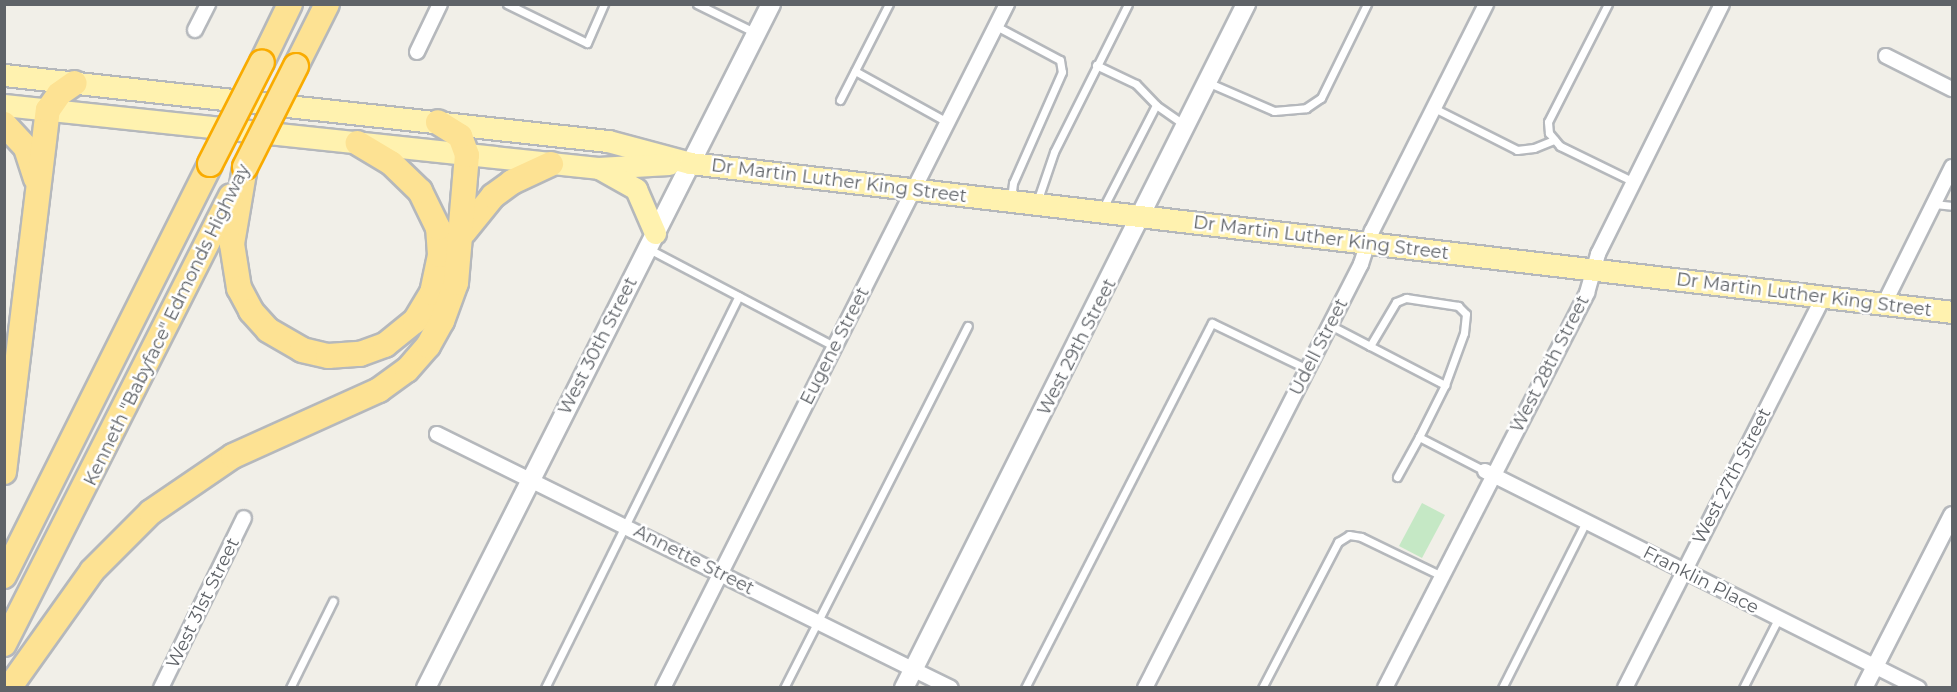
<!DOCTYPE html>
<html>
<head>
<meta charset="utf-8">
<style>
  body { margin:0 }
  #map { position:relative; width:1957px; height:692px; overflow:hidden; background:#f1efe8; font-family:Montserrat,sans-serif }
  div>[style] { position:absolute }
  .green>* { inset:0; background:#c5e8c5 }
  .roads { filter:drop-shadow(2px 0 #b5b8bc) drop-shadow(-2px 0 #b5b8bc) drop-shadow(0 2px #b5b8bc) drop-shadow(0 -2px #b5b8bc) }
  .service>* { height:7px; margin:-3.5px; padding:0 3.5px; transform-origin:3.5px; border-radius:3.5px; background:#fff }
  .minor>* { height:14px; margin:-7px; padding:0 7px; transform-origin:7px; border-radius:7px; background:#fff }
  .tertiary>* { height:16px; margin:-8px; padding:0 8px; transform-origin:8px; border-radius:8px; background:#fff }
  .secondary>* { height:18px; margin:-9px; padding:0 9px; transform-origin:9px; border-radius:9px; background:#fff }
  .primary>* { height:21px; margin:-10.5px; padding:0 10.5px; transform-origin:10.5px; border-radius:10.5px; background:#fff2af }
  .motorway>* { height:24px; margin:-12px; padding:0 12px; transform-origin:12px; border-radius:12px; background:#fde293 }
  .bridges { filter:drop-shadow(2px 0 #f9ab00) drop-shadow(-2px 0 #f9ab00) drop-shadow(0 2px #f9ab00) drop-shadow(0 -2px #f9ab00) }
  .motorway-bridge>* { height:24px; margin:-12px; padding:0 12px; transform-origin:12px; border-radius:12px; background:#fde293 }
  span { translate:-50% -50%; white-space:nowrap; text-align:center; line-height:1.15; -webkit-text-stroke:5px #fff; paint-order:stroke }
  .street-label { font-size:18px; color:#5f6368 }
  .frame { position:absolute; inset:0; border:6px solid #5f6368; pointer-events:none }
</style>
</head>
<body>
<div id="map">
  <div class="green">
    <i style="clip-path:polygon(1422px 503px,1445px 515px,1422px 558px,1399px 546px)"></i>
  </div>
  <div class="roads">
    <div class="service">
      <i style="left:507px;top:4px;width:89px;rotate:26deg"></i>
      <i style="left:587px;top:43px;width:43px;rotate:-66.4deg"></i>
      <i style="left:697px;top:4px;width:64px;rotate:26.2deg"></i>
      <i style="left:1608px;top:4px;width:132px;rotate:117deg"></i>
      <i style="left:1548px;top:122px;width:11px;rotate:85deg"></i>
      <i style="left:1549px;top:133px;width:17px;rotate:50deg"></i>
      <i style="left:1560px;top:146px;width:82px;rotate:25.9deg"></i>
      <i style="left:996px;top:26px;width:72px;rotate:28deg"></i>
      <i style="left:1060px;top:60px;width:12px;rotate:81deg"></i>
      <i style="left:1062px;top:72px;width:121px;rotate:113.8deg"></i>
      <i style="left:1013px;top:183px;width:17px;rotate:97deg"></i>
      <i style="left:1096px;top:65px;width:44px;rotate:25.4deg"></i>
      <i style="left:1136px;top:84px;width:29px;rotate:46deg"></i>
      <i style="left:1156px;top:105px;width:116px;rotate:117.2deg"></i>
      <i style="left:855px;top:71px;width:105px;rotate:29deg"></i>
      <i style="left:1207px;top:82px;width:73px;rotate:23.4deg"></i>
      <i style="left:1274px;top:111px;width:32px;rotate:-5deg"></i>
      <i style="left:1306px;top:108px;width:18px;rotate:-34deg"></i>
      <i style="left:1321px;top:98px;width:105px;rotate:-63.9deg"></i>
      <i style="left:840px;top:100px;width:108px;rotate:-63deg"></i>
      <i style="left:1156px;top:105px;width:33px;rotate:35deg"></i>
      <i style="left:1434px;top:108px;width:93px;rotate:26.8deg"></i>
      <i style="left:1517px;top:150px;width:17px;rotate:-7deg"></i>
      <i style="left:1534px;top:148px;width:22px;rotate:-22deg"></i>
      <i style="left:1037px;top:202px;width:53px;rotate:-71.2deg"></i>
      <i style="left:1054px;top:152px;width:165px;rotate:-63.4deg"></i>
      <i style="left:1934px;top:204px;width:18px;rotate:6deg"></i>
      <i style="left:649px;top:249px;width:209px;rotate:27.7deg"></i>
      <i style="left:1330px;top:325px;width:45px;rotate:27.7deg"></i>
      <i style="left:1370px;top:346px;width:51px;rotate:-59.4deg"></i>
      <i style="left:1396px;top:302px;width:11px;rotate:-22deg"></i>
      <i style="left:1406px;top:298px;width:53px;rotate:8.7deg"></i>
      <i style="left:1458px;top:306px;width:11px;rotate:45deg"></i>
      <i style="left:1466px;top:314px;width:19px;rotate:96deg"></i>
      <i style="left:1464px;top:333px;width:55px;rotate:110.1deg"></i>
      <i style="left:1445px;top:385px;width:58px;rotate:116.6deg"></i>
      <i style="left:1419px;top:437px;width:74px;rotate:27.3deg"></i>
      <i style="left:1370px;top:346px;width:85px;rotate:27.5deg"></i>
      <i style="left:1397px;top:477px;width:46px;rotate:-61.2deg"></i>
      <i style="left:290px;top:688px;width:97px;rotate:-63.7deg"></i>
      <i style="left:545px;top:688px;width:437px;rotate:-63.7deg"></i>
      <i style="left:784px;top:688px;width:406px;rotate:-63.1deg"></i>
      <i style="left:1025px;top:688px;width:410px;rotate:-62.9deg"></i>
      <i style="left:1212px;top:323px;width:106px;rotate:25.8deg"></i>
      <i style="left:1262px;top:688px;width:165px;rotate:-62.5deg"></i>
      <i style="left:1338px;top:542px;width:13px;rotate:-32deg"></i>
      <i style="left:1349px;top:535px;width:12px;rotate:9deg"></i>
      <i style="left:1361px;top:537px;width:90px;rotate:25.7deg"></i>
      <i style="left:1502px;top:688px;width:186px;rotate:-63.2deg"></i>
      <i style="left:1743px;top:688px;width:77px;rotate:-63.1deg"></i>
    </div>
    <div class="minor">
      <i style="left:195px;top:30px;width:29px;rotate:-63deg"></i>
      <i style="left:417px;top:52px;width:53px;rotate:-64.4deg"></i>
      <i style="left:1886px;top:56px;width:74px;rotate:26.6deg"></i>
      <i style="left:1884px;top:304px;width:153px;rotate:-63.6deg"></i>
      <i style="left:437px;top:434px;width:573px;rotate:26.3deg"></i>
      <i style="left:1485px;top:471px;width:485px;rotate:26.6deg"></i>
      <i style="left:161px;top:688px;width:189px;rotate:-64deg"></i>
      <i style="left:663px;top:688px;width:766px;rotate:-63.3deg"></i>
      <i style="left:1145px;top:688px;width:476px;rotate:-63deg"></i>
      <i style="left:1361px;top:264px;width:35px;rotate:-72deg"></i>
      <i style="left:1372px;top:231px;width:254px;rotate:-63.3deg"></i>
      <i style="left:1385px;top:688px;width:444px;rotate:-62.9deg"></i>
      <i style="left:1587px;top:293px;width:41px;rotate:-74.2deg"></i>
      <i style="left:1598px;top:254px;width:279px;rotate:-63.6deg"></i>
      <i style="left:1625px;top:688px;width:437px;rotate:-63.1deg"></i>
    </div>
    <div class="tertiary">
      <i style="left:1864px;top:688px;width:194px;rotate:-63deg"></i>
    </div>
    <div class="secondary">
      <i style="left:426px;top:688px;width:766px;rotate:-63.23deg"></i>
      <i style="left:904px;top:688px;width:765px;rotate:-63.43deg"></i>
    </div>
    <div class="primary">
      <i style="left:4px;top:75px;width:608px;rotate:6.24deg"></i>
      <i style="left:608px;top:141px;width:85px;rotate:15deg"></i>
      <i style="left:690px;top:163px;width:1271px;rotate:6.73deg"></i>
      <i style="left:4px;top:105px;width:597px;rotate:6.05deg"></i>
      <i style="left:598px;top:168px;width:71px;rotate:-3.2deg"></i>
      <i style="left:599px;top:168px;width:43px;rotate:29.6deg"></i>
      <i style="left:636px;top:189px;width:48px;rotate:66.6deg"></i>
    </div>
    <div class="motorway">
      <i style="left:262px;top:62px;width:64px;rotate:-64.2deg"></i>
      <i style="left:296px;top:66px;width:69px;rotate:-63.4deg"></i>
      <i style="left:4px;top:124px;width:33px;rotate:47deg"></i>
      <i style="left:26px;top:148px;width:32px;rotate:72deg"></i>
      <i style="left:245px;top:167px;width:78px;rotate:99.6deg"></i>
      <i style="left:232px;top:244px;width:45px;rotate:81deg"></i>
      <i style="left:239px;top:288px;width:26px;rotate:62deg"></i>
      <i style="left:251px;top:311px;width:25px;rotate:48deg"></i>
      <i style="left:268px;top:330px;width:39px;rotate:30deg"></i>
      <i style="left:302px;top:350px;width:27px;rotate:13deg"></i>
      <i style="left:328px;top:356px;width:32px;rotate:-4deg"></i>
      <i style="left:360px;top:354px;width:27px;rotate:-20deg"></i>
      <i style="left:385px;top:345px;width:38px;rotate:-39deg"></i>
      <i style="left:415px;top:321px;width:33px;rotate:-59deg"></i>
      <i style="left:432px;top:293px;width:39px;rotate:-78deg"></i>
      <i style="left:440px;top:255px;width:27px;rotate:-94deg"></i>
      <i style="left:438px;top:228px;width:41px;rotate:-115.9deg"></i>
      <i style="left:420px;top:191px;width:40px;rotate:-136deg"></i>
      <i style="left:391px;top:163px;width:39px;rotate:-149deg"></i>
      <i style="left:464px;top:232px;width:46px;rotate:-51.1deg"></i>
      <i style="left:493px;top:196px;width:24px;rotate:-36deg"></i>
      <i style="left:512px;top:182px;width:43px;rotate:-24.8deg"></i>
      <i style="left:4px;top:472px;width:365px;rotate:-83.1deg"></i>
      <i style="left:48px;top:110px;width:19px;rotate:-55deg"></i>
      <i style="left:59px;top:94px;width:19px;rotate:-35deg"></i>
      <i style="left:4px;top:576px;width:461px;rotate:-63.4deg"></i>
      <i style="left:4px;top:644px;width:502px;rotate:-63.13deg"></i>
      <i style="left:9px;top:688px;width:143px;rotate:-54.6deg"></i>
      <i style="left:92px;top:571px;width:83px;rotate:-45deg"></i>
      <i style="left:151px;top:512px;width:99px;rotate:-34.3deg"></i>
      <i style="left:233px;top:456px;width:160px;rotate:-24.3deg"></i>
      <i style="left:379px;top:390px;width:34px;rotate:-36deg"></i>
      <i style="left:407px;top:370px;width:32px;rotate:-49deg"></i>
      <i style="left:428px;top:346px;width:29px;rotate:-61deg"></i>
      <i style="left:442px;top:321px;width:40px;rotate:-69.8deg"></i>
      <i style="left:456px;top:283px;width:128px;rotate:-85.1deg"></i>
      <i style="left:467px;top:155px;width:20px;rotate:-110deg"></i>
      <i style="left:460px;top:136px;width:26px;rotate:-148deg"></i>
    </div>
  </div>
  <div class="bridges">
    <div class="motorway-bridge">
      <i style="left:210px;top:164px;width:114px;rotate:-63deg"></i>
      <i style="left:245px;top:167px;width:113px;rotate:-63.2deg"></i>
    </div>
  </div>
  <div class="street-label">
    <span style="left:839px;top:181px;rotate:7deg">Dr Martin Luther King Street</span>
    <span style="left:1321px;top:238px;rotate:7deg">Dr Martin Luther King Street</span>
    <span style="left:1804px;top:295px;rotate:7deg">Dr Martin Luther King Street</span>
    <span style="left:167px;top:325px;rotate:-64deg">Kenneth "Babyface" Edmonds Highway</span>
    <span style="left:598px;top:346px;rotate:-63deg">West 30th Street</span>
    <span style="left:835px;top:346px;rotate:-63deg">Eugene Street</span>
    <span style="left:1077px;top:347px;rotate:-63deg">West 29th Street</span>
    <span style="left:1319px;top:347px;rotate:-63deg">Udell Street</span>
    <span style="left:1550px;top:364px;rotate:-63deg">West 28th Street</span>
    <span style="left:1732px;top:476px;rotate:-63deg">West 27th Street</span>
    <span style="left:694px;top:560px;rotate:27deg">Annette Street</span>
    <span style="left:1701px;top:580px;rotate:27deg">Franklin Place</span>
    <span style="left:203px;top:603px;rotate:-64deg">West 31st Street</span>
  </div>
  <div class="frame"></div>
</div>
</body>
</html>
